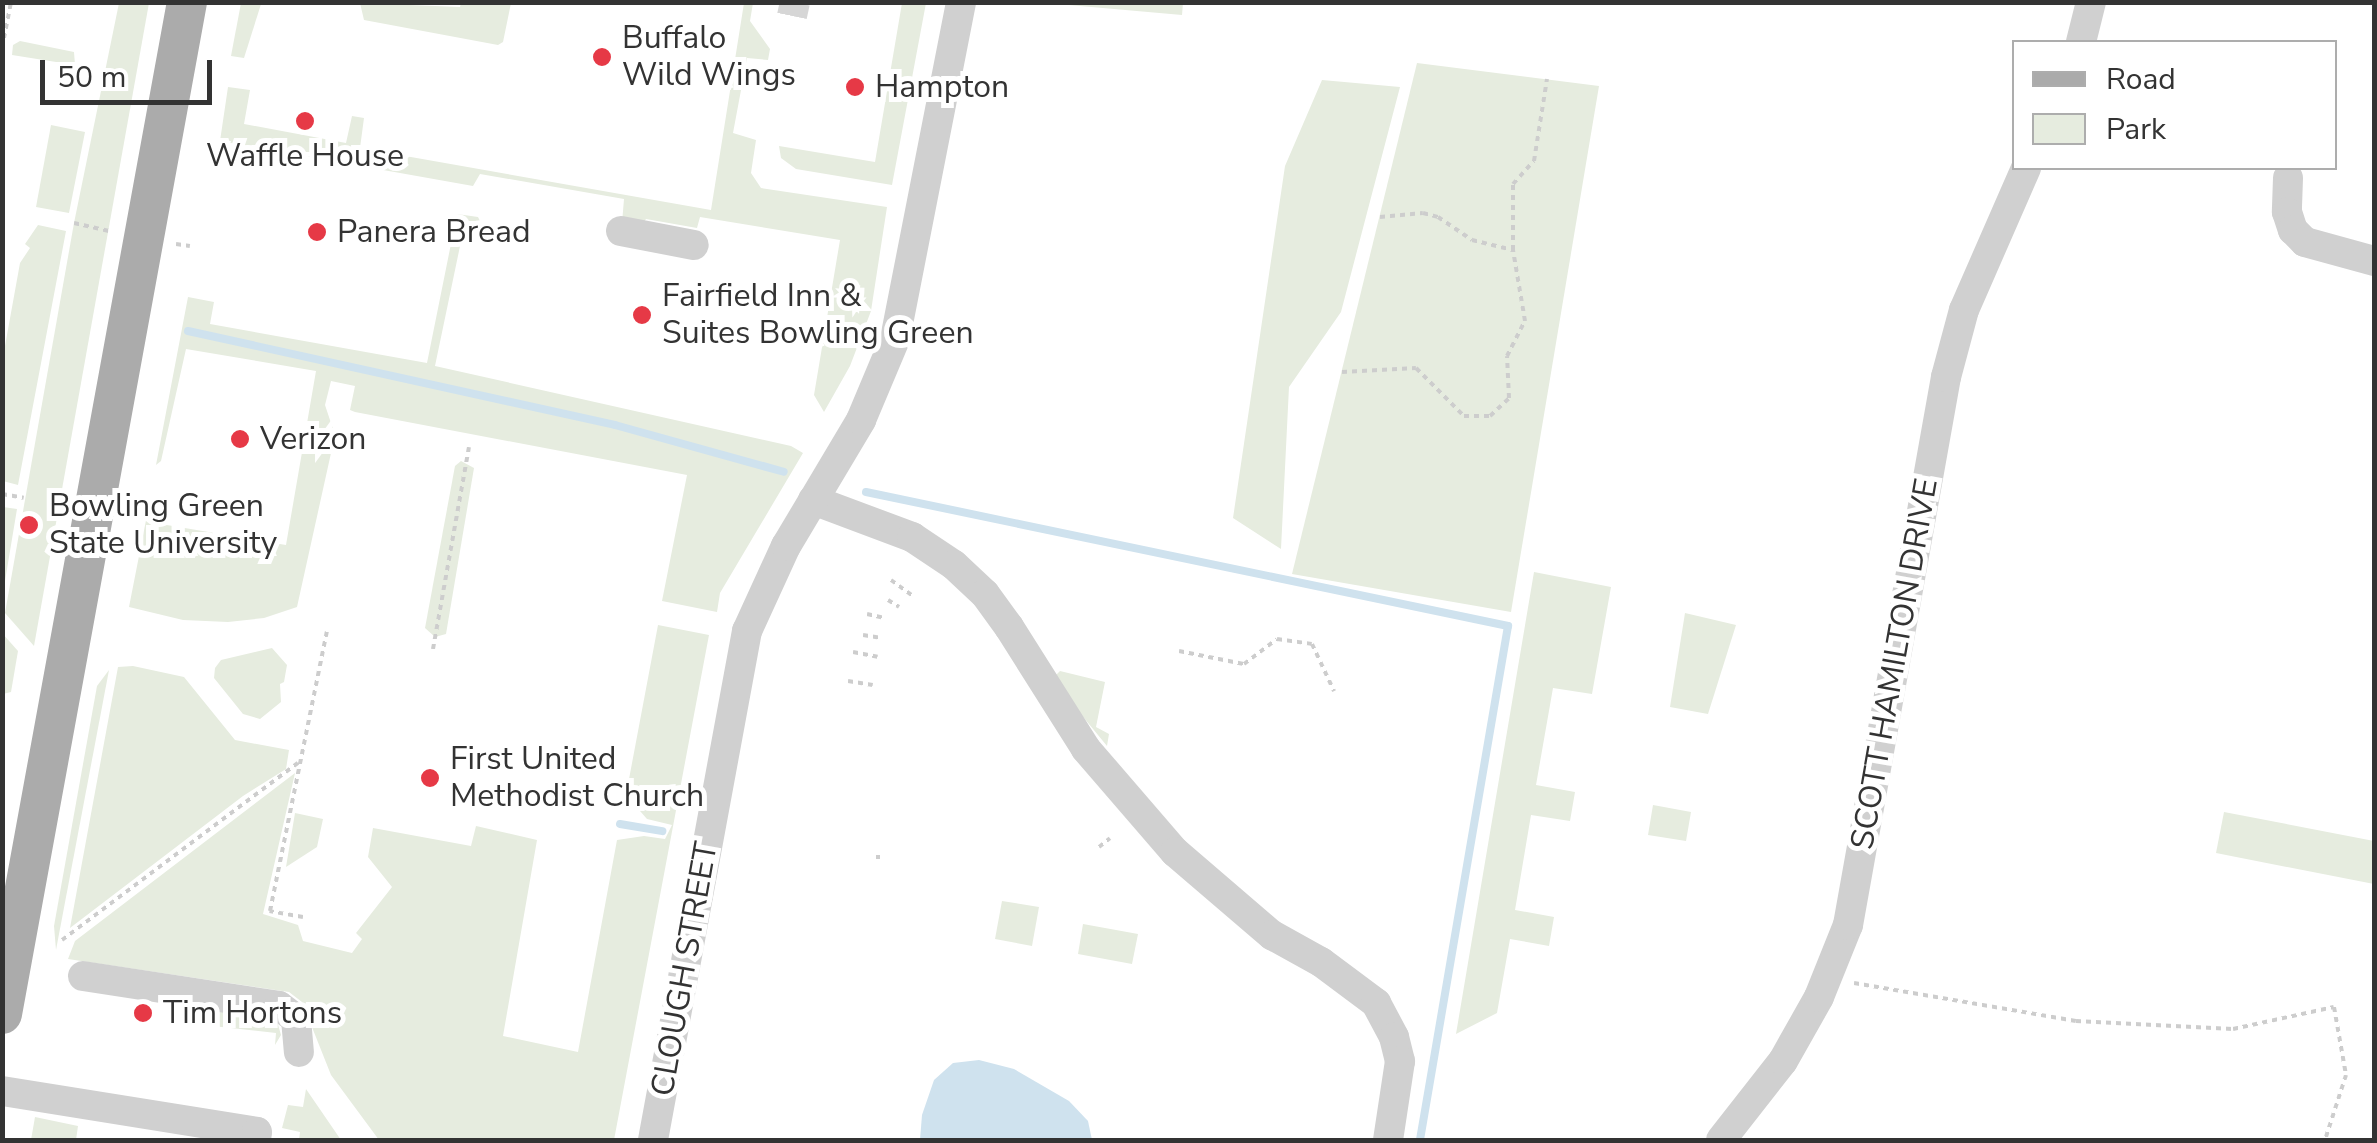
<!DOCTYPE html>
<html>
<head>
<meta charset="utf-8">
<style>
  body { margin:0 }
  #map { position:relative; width:2377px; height:1143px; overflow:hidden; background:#fff; font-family:"Nunito Sans",sans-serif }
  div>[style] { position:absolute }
  .green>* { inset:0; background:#e6ecdf }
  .water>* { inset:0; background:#cfe2ee }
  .stream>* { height:8px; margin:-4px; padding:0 4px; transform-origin:4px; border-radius:4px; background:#cfe2ee }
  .minor-tunnel>* { height:30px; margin-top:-15px; transform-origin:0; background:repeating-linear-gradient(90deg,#d6d6d6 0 30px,transparent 0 45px) }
  .path>* { height:4px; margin-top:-2px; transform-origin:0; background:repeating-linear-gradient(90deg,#cdcdcd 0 5px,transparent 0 10px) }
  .minor>* { height:30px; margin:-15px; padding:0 15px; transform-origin:15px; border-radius:15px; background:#d0d0d0 }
  .major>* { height:40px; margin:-20px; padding:0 20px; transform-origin:20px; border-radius:20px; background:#ababab }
  .dots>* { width:28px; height:28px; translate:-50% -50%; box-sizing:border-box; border:5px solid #fff; border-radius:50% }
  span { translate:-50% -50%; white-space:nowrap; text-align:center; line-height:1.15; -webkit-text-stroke:10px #fff; paint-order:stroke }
  .poi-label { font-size:32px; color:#333 }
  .left { translate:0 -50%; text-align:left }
  .street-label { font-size:32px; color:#333 }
  .frame { position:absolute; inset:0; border:5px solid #333; pointer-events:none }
  .legend { position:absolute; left:2012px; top:40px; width:325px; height:130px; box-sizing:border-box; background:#fff; border:2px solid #adadad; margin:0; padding:12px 18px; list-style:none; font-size:30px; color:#333 }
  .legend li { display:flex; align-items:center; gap:20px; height:50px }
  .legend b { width:50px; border:2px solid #adadad }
  .scale { position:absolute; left:40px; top:60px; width:172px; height:45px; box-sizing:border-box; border:5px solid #333; border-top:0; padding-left:12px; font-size:30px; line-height:35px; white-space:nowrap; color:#333; -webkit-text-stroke:8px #fff; paint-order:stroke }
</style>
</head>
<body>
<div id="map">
  <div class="green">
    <i style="clip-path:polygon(119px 3px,149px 3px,34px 646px,5px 613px,74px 223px)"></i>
    <i style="clip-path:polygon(241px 3px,261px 4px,244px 58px,231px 56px)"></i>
    <i style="clip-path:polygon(360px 3px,460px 7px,461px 3px,511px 3px,503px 42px,498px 45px,364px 20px)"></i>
    <i style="clip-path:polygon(744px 3px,753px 3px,750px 21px,770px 49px,768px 60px,747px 58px,733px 133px,756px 140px,751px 173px,761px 188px,887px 207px,871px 311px,850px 366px,824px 412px,814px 395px,840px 240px,700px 217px,697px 228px,646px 219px,642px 225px,622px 223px,624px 199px,480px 174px,473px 186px,220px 141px,228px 87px,250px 90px,244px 124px,346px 143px,352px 116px,364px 118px,360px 148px,711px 210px)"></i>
    <i style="clip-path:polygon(902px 3px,926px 3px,892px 185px,796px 169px,781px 158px,779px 146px,875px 162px)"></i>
    <i style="clip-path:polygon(1046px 3px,1183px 3px,1182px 15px)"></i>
    <i style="clip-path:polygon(20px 41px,74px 52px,75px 65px,12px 55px,13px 45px)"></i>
    <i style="clip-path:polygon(1417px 63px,1599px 86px,1511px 612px,1292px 574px)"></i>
    <i style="clip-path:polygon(1322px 80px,1400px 87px,1341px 312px,1289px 387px,1281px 549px,1233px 518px,1285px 166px)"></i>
    <i style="clip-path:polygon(51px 125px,85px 132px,69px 213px,36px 207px)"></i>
    <i style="clip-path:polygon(457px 214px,478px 217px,484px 229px,464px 227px,435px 366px,791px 446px,803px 453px,720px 593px,717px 612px,662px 601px,687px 475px,355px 412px,350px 410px,355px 386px,331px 381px,325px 405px,335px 435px,297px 607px,264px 618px,228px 622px,183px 620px,129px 607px,148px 510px,155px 523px,286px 545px,316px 371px,186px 349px,161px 461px,156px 465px,188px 297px,214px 302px,210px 324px,427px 363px)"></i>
    <i style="clip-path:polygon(38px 225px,66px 231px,18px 485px,3px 481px,3px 357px,20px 263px,30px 248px,25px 244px)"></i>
    <i style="clip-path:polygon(461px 461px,474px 468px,446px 634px,435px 637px,425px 628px,455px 466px)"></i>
    <i style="clip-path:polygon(3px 507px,17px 509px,3px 593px,2px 508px)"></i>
    <i style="clip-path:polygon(1534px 572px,1611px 587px,1592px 694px,1553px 688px,1536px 785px,1575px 792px,1570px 821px,1531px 815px,1515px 910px,1554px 917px,1549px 946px,1510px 939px,1497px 1013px,1456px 1034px)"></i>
    <i style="clip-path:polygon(1685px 613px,1736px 625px,1708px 714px,1670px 707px)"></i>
    <i style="clip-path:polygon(658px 625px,709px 635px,614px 1140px,379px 1140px,331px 1075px,302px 1002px,289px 992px,68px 959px,75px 941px,295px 773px,263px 914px,298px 925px,303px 941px,352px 953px,362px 939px,356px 933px,392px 887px,368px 857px,373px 828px,471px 846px,476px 826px,537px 840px,503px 1036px,578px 1052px,617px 840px,644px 836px,665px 839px,672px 825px,647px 819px,626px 795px)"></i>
    <i style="clip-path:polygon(2px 633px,18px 651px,11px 692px,3px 694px)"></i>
    <i style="clip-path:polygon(272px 648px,287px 665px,284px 682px,280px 684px,281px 702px,260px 719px,243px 714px,214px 678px,215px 668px,221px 660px)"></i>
    <i style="clip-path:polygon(133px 666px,184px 677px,235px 740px,289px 750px,286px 769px,243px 796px,70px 928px,118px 667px)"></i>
    <i style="clip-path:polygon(109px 670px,56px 950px,54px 926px,97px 686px)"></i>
    <i style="clip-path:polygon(1060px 671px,1105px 682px,1096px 727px,1109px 734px,1107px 746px,1075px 707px,1056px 675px)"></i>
    <i style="clip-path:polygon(1653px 805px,1691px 812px,1686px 841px,1648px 835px)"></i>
    <i style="clip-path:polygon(2224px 812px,2374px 841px,2374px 884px,2216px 853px)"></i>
    <i style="clip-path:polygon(295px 813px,323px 819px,317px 847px,286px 867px)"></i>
    <i style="clip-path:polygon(1002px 901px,1039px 907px,1032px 946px,995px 939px)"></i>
    <i style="clip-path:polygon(1083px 924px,1138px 934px,1132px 964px,1078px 954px)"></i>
    <i style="clip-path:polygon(188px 1005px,267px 1016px,277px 1021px,281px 1035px,275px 1045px,276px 1033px,185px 1023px)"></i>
    <i style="clip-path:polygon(306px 1089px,341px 1140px,299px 1140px,300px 1132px,282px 1128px,288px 1105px,303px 1107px)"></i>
    <i style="clip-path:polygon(35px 1117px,78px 1126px,76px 1140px,31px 1140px)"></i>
  </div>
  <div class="water">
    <i style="clip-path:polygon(979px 1060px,1014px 1069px,1069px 1101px,1088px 1121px,1092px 1140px,920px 1140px,922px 1115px,934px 1080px,953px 1063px)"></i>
  </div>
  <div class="stream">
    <i style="left:188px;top:331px;width:437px;rotate:12.4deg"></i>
    <i style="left:615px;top:425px;width:175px;rotate:15.5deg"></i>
    <i style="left:866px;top:492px;width:656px;rotate:11.79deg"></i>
    <i style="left:1508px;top:626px;width:521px;rotate:99.72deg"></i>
    <i style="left:620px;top:824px;width:43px;rotate:9.5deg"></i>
  </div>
  <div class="minor-tunnel">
    <i style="left:792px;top:16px;width:14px;rotate:-78deg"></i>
  </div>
  <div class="path">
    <i style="left:2px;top:48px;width:47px;rotate:-78.9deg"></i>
    <i style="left:1380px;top:217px;width:43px;rotate:-5.3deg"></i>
    <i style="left:1423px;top:213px;width:16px;rotate:15deg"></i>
    <i style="left:1438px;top:217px;width:41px;rotate:34.1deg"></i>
    <i style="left:1472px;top:240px;width:42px;rotate:13.7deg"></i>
    <i style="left:74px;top:223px;width:37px;rotate:13deg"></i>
    <i style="left:176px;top:244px;width:14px;rotate:8deg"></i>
    <i style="left:1342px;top:372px;width:74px;rotate:-3.1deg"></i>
    <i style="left:1416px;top:368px;width:68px;rotate:45deg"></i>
    <i style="left:1464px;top:416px;width:26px"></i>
    <i style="left:1490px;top:416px;width:26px;rotate:-43deg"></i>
    <i style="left:1509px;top:398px;width:42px;rotate:-92.7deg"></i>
    <i style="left:1507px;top:356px;width:39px;rotate:-63deg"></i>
    <i style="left:1525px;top:321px;width:72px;rotate:-99.6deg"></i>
    <i style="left:1513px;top:250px;width:66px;rotate:-90deg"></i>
    <i style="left:1513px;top:184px;width:31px;rotate:-48deg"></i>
    <i style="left:1534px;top:161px;width:83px;rotate:-81deg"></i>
    <i style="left:2px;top:494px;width:22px;rotate:10deg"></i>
    <i style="left:891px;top:580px;width:29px;rotate:36deg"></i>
    <i style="left:888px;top:600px;width:13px;rotate:32deg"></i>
    <i style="left:867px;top:614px;width:18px;rotate:13deg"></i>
    <i style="left:863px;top:635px;width:19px;rotate:9deg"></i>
    <i style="left:433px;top:649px;width:205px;rotate:-79.9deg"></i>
    <i style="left:1179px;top:651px;width:66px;rotate:11.3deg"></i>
    <i style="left:1244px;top:664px;width:41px;rotate:-37.1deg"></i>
    <i style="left:1277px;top:639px;width:35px;rotate:8deg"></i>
    <i style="left:1312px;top:644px;width:52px;rotate:64.9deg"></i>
    <i style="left:853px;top:652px;width:25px;rotate:11deg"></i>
    <i style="left:848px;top:681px;width:25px;rotate:9deg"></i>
    <i style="left:1099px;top:847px;width:14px;rotate:-39deg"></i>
    <i style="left:878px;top:859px;width:4px;rotate:-90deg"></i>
    <i style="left:303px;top:917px;width:34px;rotate:-170deg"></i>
    <i style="left:270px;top:911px;width:285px;rotate:-78.5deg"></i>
    <i style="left:62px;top:940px;width:295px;rotate:-36.9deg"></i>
    <i style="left:1854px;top:983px;width:225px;rotate:9.7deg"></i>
    <i style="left:2076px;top:1021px;width:157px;rotate:2.9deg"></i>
    <i style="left:2233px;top:1029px;width:103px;rotate:-12.3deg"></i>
    <i style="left:2334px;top:1007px;width:69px;rotate:80deg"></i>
    <i style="left:2346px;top:1075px;width:68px;rotate:107.9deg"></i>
  </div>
  <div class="minor">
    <i style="left:2081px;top:42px;width:41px;rotate:-76deg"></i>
    <i style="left:2288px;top:178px;width:34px;rotate:92deg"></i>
    <i style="left:2287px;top:212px;width:19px;rotate:72deg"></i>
    <i style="left:2293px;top:230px;width:17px;rotate:45deg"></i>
    <i style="left:2305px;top:242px;width:72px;rotate:15.4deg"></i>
    <i style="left:621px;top:231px;width:74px;rotate:10.9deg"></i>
    <i style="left:813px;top:500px;width:106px;rotate:20.5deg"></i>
    <i style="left:912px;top:537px;width:50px;rotate:33.7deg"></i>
    <i style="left:954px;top:565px;width:42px;rotate:43.1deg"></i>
    <i style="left:985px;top:594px;width:41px;rotate:54deg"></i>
    <i style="left:1009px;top:627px;width:144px;rotate:57.7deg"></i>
    <i style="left:1086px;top:749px;width:136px;rotate:49.2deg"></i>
    <i style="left:1175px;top:852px;width:128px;rotate:40.6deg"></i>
    <i style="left:1272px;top:935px;width:56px;rotate:28.9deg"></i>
    <i style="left:1321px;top:962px;width:69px;rotate:36.7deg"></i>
    <i style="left:1376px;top:1003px;width:38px;rotate:62deg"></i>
    <i style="left:1394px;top:1037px;width:25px;rotate:76deg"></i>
    <i style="left:1400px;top:1061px;width:80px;rotate:98.6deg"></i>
    <i style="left:83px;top:976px;width:198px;rotate:8.7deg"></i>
    <i style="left:279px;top:1006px;width:21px;rotate:37deg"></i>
    <i style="left:296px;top:1019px;width:33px;rotate:85deg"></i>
    <i style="left:2px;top:1091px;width:258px;rotate:9.1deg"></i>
    <i style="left:257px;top:1132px;width:8px;rotate:97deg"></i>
    <i style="left:653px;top:1140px;width:518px;rotate:-79.54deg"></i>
    <i style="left:747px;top:631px;width:94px;rotate:-65.4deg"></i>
    <i style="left:786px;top:546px;width:147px;rotate:-59.2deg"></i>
    <i style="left:861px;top:420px;width:88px;rotate:-67.2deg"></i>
    <i style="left:895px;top:339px;width:343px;rotate:-78.9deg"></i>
    <i style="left:1721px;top:1140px;width:100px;rotate:-51.9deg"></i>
    <i style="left:1783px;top:1061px;width:73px;rotate:-60.6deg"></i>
    <i style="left:1819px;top:997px;width:78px;rotate:-68.1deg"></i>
    <i style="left:1848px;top:925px;width:557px;rotate:-79.86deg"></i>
    <i style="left:1946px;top:377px;width:69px;rotate:-75deg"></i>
    <i style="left:1964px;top:310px;width:155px;rotate:-66.4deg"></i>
  </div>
  <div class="major">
    <i style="left:2px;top:1014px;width:1029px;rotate:-79.64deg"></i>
  </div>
  <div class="dots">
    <i style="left:602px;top:57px;background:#e63946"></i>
    <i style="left:855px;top:87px;background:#e63946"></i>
    <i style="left:305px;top:121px;background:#e63946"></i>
    <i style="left:317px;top:232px;background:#e63946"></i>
    <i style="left:642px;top:315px;background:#e63946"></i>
    <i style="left:240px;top:439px;background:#e63946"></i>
    <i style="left:29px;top:525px;background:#e63946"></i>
    <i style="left:430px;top:778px;background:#e63946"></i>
    <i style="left:143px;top:1013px;background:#e63946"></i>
  </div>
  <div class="poi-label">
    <span class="left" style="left:622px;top:57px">Buffalo<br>Wild Wings</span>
    <span class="left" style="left:875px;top:87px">Hampton</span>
    <span style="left:305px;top:156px">Waffle House</span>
    <span class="left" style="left:337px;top:232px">Panera Bread</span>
    <span class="left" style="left:662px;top:315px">Fairfield Inn &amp;<br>Suites Bowling Green</span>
    <span class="left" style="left:260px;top:439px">Verizon</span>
    <span class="left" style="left:49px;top:525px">Bowling Green<br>State University</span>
    <span class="left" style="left:450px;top:778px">First United<br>Methodist Church</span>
    <span class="left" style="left:163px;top:1013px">Tim Hortons</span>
  </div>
  <div class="street-label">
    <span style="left:1895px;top:664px;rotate:-80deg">SCOTT HAMILTON DRIVE</span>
    <span style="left:685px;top:969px;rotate:-80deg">CLOUGH STREET</span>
  </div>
  <div class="frame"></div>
  <ul class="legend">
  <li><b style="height:12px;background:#ababab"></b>Road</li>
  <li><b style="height:28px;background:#e6ecdf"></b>Park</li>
  </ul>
  <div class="scale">50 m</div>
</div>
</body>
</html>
